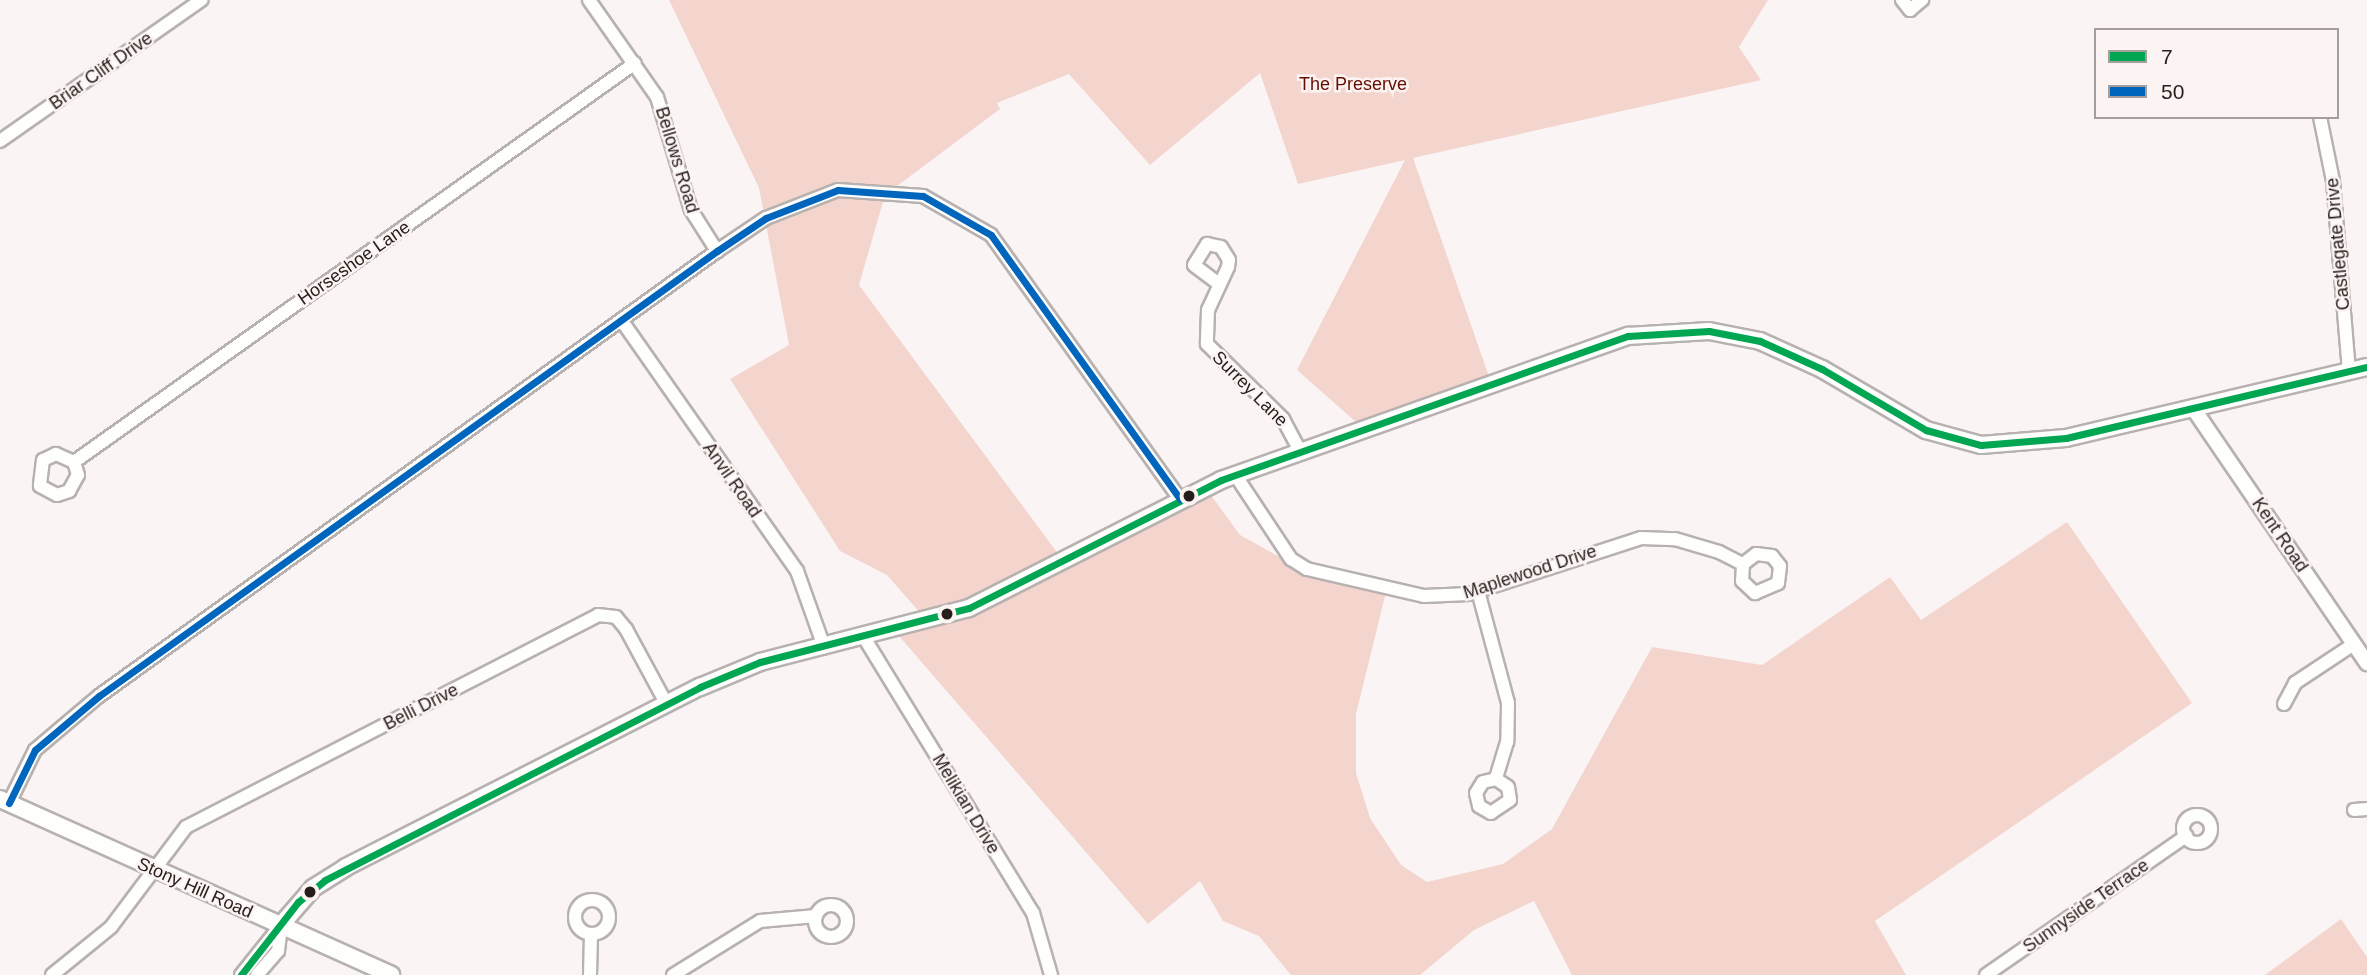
<!DOCTYPE html>
<html>
<head>
<meta charset="utf-8">
<style>
  body { margin:0 }
  #map { position:relative; width:2367px; height:975px; overflow:hidden; background:#faf5f4; font-family:Arial,sans-serif }
  div>[style] { position:absolute }
  .green>* { inset:0; background:#f3d5ce }
  .roads { filter:drop-shadow(2px 0 #b7b1b0) drop-shadow(-2px 0 #b7b1b0) drop-shadow(0 2px #b7b1b0) drop-shadow(0 -2px #b7b1b0) }
  .minor>* { height:12px; margin:-6px; padding:0 6px; transform-origin:6px; border-radius:6px; background:#fefefd }
  .minor>.ring { margin:-6px; padding:0; box-sizing:content-box; background:none; border:12px solid #fefefd; border-radius:50% }
  .tertiary>* { height:14px; margin:-7px; padding:0 7px; transform-origin:7px; border-radius:7px; background:#fefefd }
  .secondary>* { height:16px; margin:-8px; padding:0 8px; transform-origin:8px; border-radius:8px; background:#fefefd }
  .bus-1>* { height:7px; margin:-3.5px; padding:0 3.5px; transform-origin:3.5px; border-radius:3.5px; background:#00a651 }
  .bus-2>* { height:7px; margin:-3.5px; padding:0 3.5px; transform-origin:3.5px; border-radius:3.5px; background:#0065bd }
  .dots>* { width:19px; height:19px; translate:-50% -50%; box-sizing:border-box; border:4px solid #fcf4f2; border-radius:50% }
  span { translate:-50% -50%; white-space:nowrap; text-align:center; line-height:1.15; -webkit-text-stroke:5px #fcf4f2; paint-order:stroke }
  .street-label { font-size:18px; color:#251e1c }
  .park-label { font-size:18px; color:#670d00 }
  .legend { position:absolute; left:2094px; top:28px; width:245px; height:91px; box-sizing:border-box; background:#fcf4f2; border:2px solid #a69e9c; margin:0; padding:9px 12px; list-style:none; font-size:21px; color:#251e1c }
  .legend li { display:flex; align-items:center; gap:14px; height:35px }
  .legend b { width:35px; border:2px solid #a69e9c }
</style>
</head>
<body>
<div id="map">
  <div class="green">
    <i style="clip-path:polygon(669px 0,1768px 0,1739px 47px,1761px 80px,1413px 158px,1494px 391px,1365px 430px,1297px 370px,1405px 160px,1298px 184px,1260px 73px,1150px 165px,1069px 74px,997px 103px,1000px 109px,885px 195px,859px 285px,1059px 555px,1122px 520px,1205px 487px,1240px 535px,1292px 564px,1387px 588px,1356px 714px,1356px 773px,1370px 818px,1401px 865px,1427px 882px,1503px 864px,1552px 829px,1652px 647px,1762px 665px,1890px 577px,1921px 620px,2067px 522px,2192px 703px,1875px 921px,1906px 975px,1572px 975px,1534px 901px,1474px 930px,1420px 975px,1291px 975px,1259px 936px,1223px 921px,1200px 881px,1148px 924px,899px 636px,928px 622px,887px 575px,840px 551px,730px 379px,789px 345px,759px 188px)"></i>
    <i style="clip-path:polygon(2341px 919px,2367px 957px,2367px 975px,2265px 975px)"></i>
  </div>
  <div class="roads">
    <div class="minor">
      <i style="left:589px;top:0;width:118px;rotate:55deg"></i>
      <i style="left:657px;top:97px;width:118px;rotate:73.3deg"></i>
      <i style="left:691px;top:210px;width:49px;rotate:57.6deg"></i>
      <i style="left:1902px;top:0;width:13px;rotate:51deg"></i>
      <i style="left:1910px;top:10px;width:16px;rotate:-40deg"></i>
      <i style="left:2320px;top:117px;width:65px;rotate:78.5deg"></i>
      <i style="left:2333px;top:181px;width:192px;rotate:85.2deg"></i>
      <i style="left:0;top:141px;width:246px;rotate:-35deg"></i>
      <i style="left:1219px;top:284px;width:31px;rotate:-143deg"></i>
      <i style="left:1194px;top:265px;width:25px;rotate:-58deg"></i>
      <i style="left:1207px;top:244px;width:14px;rotate:12deg"></i>
      <i style="left:1221px;top:247px;width:15px;rotate:58deg"></i>
      <i style="left:1229px;top:260px;width:7px;rotate:98deg"></i>
      <i style="left:1228px;top:267px;width:47px;rotate:114.9deg"></i>
      <i style="left:1208px;top:310px;width:34px;rotate:92deg"></i>
      <i style="left:1207px;top:344px;width:107px;rotate:44.6deg"></i>
      <i style="left:1283px;top:419px;width:38px;rotate:62deg"></i>
      <i style="left:622px;top:321px;width:305px;rotate:55deg"></i>
      <i style="left:797px;top:571px;width:81px;rotate:70.4deg"></i>
      <i style="left:74px;top:462px;width:20px;rotate:-156deg"></i>
      <i style="left:56px;top:454px;width:14px;rotate:155deg"></i>
      <i style="left:43px;top:460px;width:26px;rotate:97deg"></i>
      <i style="left:40px;top:486px;width:19px;rotate:28deg"></i>
      <i style="left:57px;top:495px;width:13px;rotate:-18deg"></i>
      <i style="left:69px;top:491px;width:18px;rotate:-61deg"></i>
      <i style="left:78px;top:475px;width:14px;rotate:-107deg"></i>
      <i style="left:74px;top:462px;width:688px;rotate:-35.42deg"></i>
      <i style="left:1236px;top:476px;width:100px;rotate:56.5deg"></i>
      <i style="left:1291px;top:559px;width:19px;rotate:32deg"></i>
      <i style="left:1307px;top:569px;width:120px;rotate:13deg"></i>
      <i style="left:1424px;top:596px;width:45px;rotate:-2.5deg"></i>
      <i style="left:1469px;top:594px;width:181px;rotate:-18deg"></i>
      <i style="left:1641px;top:538px;width:34px;rotate:2deg"></i>
      <i style="left:1675px;top:539px;width:46px;rotate:16.5deg"></i>
      <i style="left:1719px;top:552px;width:27px;rotate:27deg"></i>
      <i style="left:1743px;top:564px;width:17px;rotate:93deg"></i>
      <i style="left:1742px;top:581px;width:18px;rotate:43deg"></i>
      <i style="left:1755px;top:593px;width:25px;rotate:-23deg"></i>
      <i style="left:1778px;top:583px;width:17px;rotate:-83deg"></i>
      <i style="left:1780px;top:566px;width:13px;rotate:-129deg"></i>
      <i style="left:1772px;top:556px;width:16px;rotate:-173deg"></i>
      <i style="left:1756px;top:554px;width:16px;rotate:142deg"></i>
      <i style="left:1478px;top:591px;width:116px;rotate:75deg"></i>
      <i style="left:1508px;top:703px;width:39px;rotate:91deg"></i>
      <i style="left:1507px;top:742px;width:39px;rotate:107deg"></i>
      <i style="left:1496px;top:779px;width:14px;rotate:34deg"></i>
      <i style="left:1508px;top:787px;width:13px;rotate:81deg"></i>
      <i style="left:1510px;top:800px;width:23px;rotate:146deg"></i>
      <i style="left:1491px;top:813px;width:14px;rotate:-150deg"></i>
      <i style="left:1479px;top:806px;width:13px;rotate:-103deg"></i>
      <i style="left:1476px;top:793px;width:13px;rotate:-58deg"></i>
      <i style="left:1483px;top:782px;width:13px;rotate:-13deg"></i>
      <i style="left:865px;top:639px;width:321px;rotate:58.5deg"></i>
      <i style="left:1033px;top:913px;width:65px;rotate:73.8deg"></i>
      <i style="left:2284px;top:704px;width:24px;rotate:-62deg"></i>
      <i style="left:2295px;top:683px;width:71px;rotate:-33.5deg"></i>
      <i style="left:9px;top:803px;width:59px;rotate:-63.9deg"></i>
      <i style="left:35px;top:750px;width:84px;rotate:-40.2deg"></i>
      <i style="left:99px;top:696px;width:762px;rotate:-35.76deg"></i>
      <i style="left:717px;top:251px;width:59px;rotate:-34deg"></i>
      <i style="left:766px;top:218px;width:77px;rotate:-21.3deg"></i>
      <i style="left:838px;top:190px;width:85px;rotate:4deg"></i>
      <i style="left:923px;top:196px;width:78px;rotate:29.8deg"></i>
      <i style="left:991px;top:235px;width:325px;rotate:54.4deg"></i>
      <i style="left:2354px;top:810px;width:13px;rotate:-4deg"></i>
      <i class="ring" style="left:2183px;top:815px;width:16px;height:16px"></i>
      <i class="ring" style="left:575px;top:900px;width:22px;height:22px"></i>
      <i class="ring" style="left:815px;top:905px;width:20px;height:20px"></i>
      <i style="left:52px;top:975px;width:76px;rotate:-39.1deg"></i>
      <i style="left:111px;top:927px;width:125px;rotate:-53.1deg"></i>
      <i style="left:186px;top:827px;width:463px;rotate:-27.2deg"></i>
      <i style="left:598px;top:615px;width:18px;rotate:6deg"></i>
      <i style="left:616px;top:617px;width:16px;rotate:50deg"></i>
      <i style="left:626px;top:629px;width:84px;rotate:61.6deg"></i>
      <i style="left:241px;top:975px;width:64px;rotate:-51.3deg"></i>
      <i style="left:257px;top:975px;width:32px;rotate:-49deg"></i>
      <i style="left:278px;top:951px;width:26px;rotate:-83deg"></i>
      <i style="left:590px;top:975px;width:41px;rotate:-88.6deg"></i>
      <i style="left:673px;top:975px;width:102px;rotate:-31.8deg"></i>
      <i style="left:760px;top:921px;width:56px;rotate:-5.1deg"></i>
      <i style="left:1986px;top:975px;width:244px;rotate:-34.8deg"></i>
    </div>
    <div class="tertiary">
      <i style="left:2193px;top:408px;width:309px;rotate:55.7deg"></i>
    </div>
    <div class="secondary">
      <i style="left:0;top:799px;width:429px;rotate:24.2deg"></i>
      <i style="left:281px;top:925px;width:49px;rotate:-49.1deg"></i>
      <i style="left:313px;top:888px;width:39px;rotate:-32deg"></i>
      <i style="left:346px;top:867px;width:397px;rotate:-27deg"></i>
      <i style="left:700px;top:687px;width:65px;rotate:-22.6deg"></i>
      <i style="left:760px;top:662px;width:216px;rotate:-14.5deg"></i>
      <i style="left:969px;top:608px;width:283px;rotate:-26.9deg"></i>
      <i style="left:1221px;top:480px;width:432px;rotate:-19.5deg"></i>
      <i style="left:1628px;top:336px;width:81px;rotate:-3.5deg"></i>
      <i style="left:1709px;top:331px;width:52px;rotate:11.1deg"></i>
      <i style="left:1760px;top:341px;width:68px;rotate:24.3deg"></i>
      <i style="left:1822px;top:369px;width:121px;rotate:30.4deg"></i>
      <i style="left:1926px;top:430px;width:57px;rotate:15.3deg"></i>
      <i style="left:1981px;top:445px;width:85px;rotate:-4.7deg"></i>
      <i style="left:2066px;top:438px;width:309px;rotate:-13.3deg"></i>
    </div>
  </div>
  <div class="bus-1">
    <i style="left:241px;top:975px;width:93px;rotate:-52deg"></i>
    <i style="left:298px;top:902px;width:35px;rotate:-39deg"></i>
    <i style="left:325px;top:880px;width:422px;rotate:-27.2deg"></i>
    <i style="left:700px;top:687px;width:65px;rotate:-22.6deg"></i>
    <i style="left:760px;top:662px;width:216px;rotate:-14.5deg"></i>
    <i style="left:969px;top:608px;width:283px;rotate:-26.9deg"></i>
    <i style="left:1221px;top:480px;width:432px;rotate:-19.5deg"></i>
    <i style="left:1628px;top:336px;width:81px;rotate:-3.5deg"></i>
    <i style="left:1709px;top:331px;width:52px;rotate:11.1deg"></i>
    <i style="left:1760px;top:341px;width:68px;rotate:24.3deg"></i>
    <i style="left:1822px;top:369px;width:121px;rotate:30.4deg"></i>
    <i style="left:1926px;top:430px;width:57px;rotate:15.3deg"></i>
    <i style="left:1981px;top:445px;width:85px;rotate:-4.7deg"></i>
    <i style="left:2066px;top:438px;width:309px;rotate:-13.3deg"></i>
  </div>
  <div class="bus-2">
    <i style="left:9px;top:803px;width:59px;rotate:-63.9deg"></i>
    <i style="left:35px;top:750px;width:84px;rotate:-40.2deg"></i>
    <i style="left:99px;top:696px;width:762px;rotate:-35.76deg"></i>
    <i style="left:717px;top:251px;width:59px;rotate:-34deg"></i>
    <i style="left:766px;top:218px;width:77px;rotate:-21.3deg"></i>
    <i style="left:838px;top:190px;width:85px;rotate:4deg"></i>
    <i style="left:923px;top:196px;width:78px;rotate:29.8deg"></i>
    <i style="left:991px;top:235px;width:325px;rotate:54.4deg"></i>
  </div>
  <div class="dots">
    <i style="left:1189px;top:496px;background:#251e1c"></i>
    <i style="left:947px;top:614px;background:#251e1c"></i>
    <i style="left:310px;top:892px;background:#251e1c"></i>
  </div>
  <div class="street-label">
    <span style="left:101px;top:71px;rotate:-35deg">Briar Cliff Drive</span>
    <span style="left:677px;top:160px;rotate:73deg">Bellows Road</span>
    <span style="left:2338px;top:244px;rotate:-95deg">Castlegate Drive</span>
    <span style="left:354px;top:263px;rotate:-35deg">Horseshoe Lane</span>
    <span style="left:1250px;top:389px;rotate:45deg">Surrey Lane</span>
    <span style="left:732px;top:480px;rotate:55deg">Anvil Road</span>
    <span style="left:2280px;top:535px;rotate:56deg">Kent Road</span>
    <span style="left:1530px;top:572px;rotate:-18deg">Maplewood Drive</span>
    <span style="left:421px;top:707px;rotate:-27deg">Belli Drive</span>
    <span style="left:966px;top:804px;rotate:59deg">Melikian Drive</span>
    <span style="left:195px;top:888px;rotate:24deg">Stony Hill Road</span>
    <span style="left:2086px;top:906px;rotate:-35deg">Sunnyside Terrace</span>
  </div>
  <div class="park-label">
    <span style="left:1353px;top:84px">The Preserve</span>
  </div>
  <ul class="legend">
  <li><b style="height:9px;background:#00a651"></b>7</li>
  <li><b style="height:9px;background:#0065bd"></b>50</li>
  </ul>
</div>
</body>
</html>
